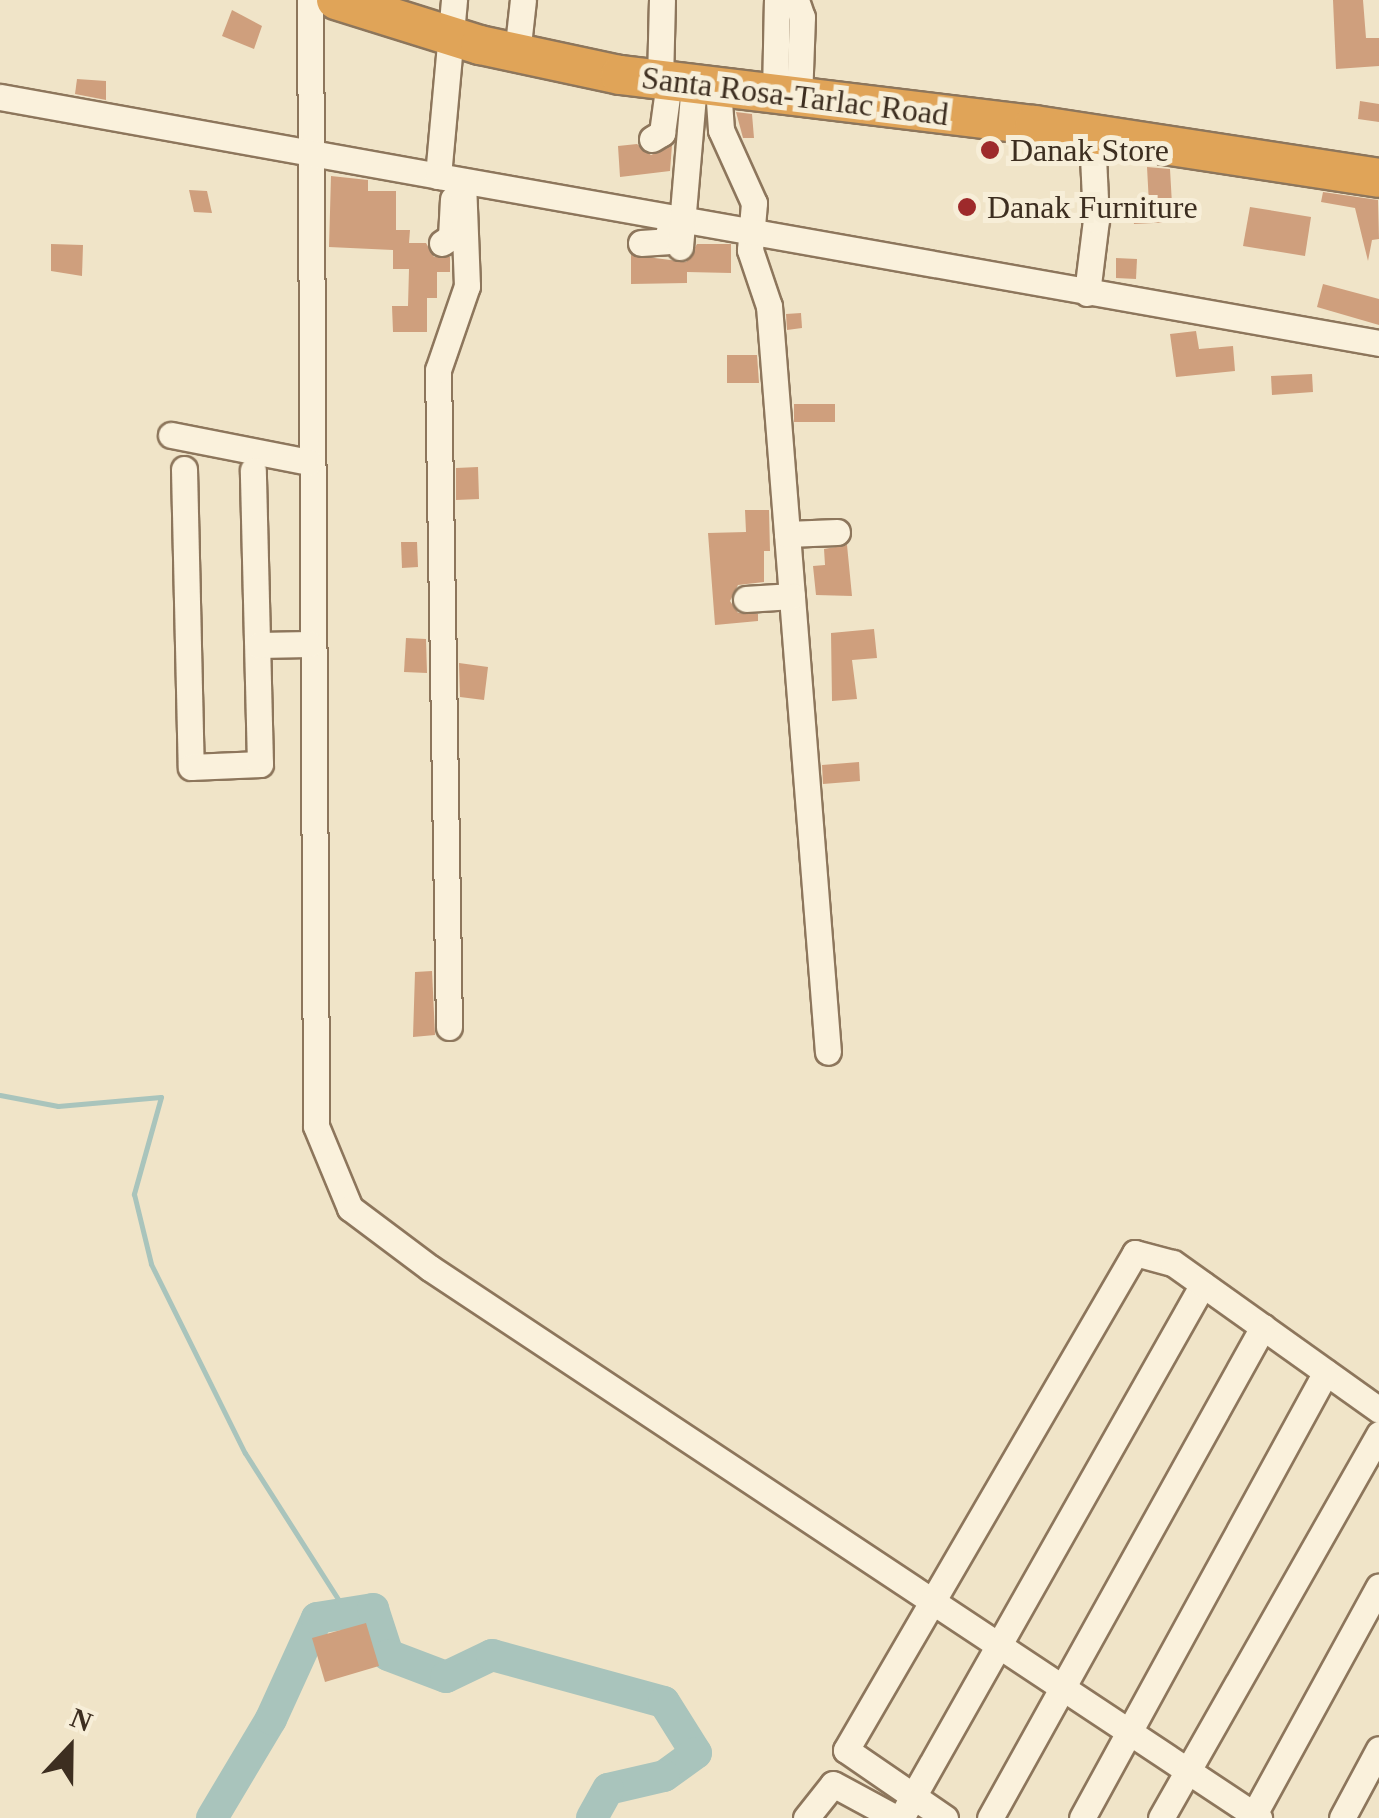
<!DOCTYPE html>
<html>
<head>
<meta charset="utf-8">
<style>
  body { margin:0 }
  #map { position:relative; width:1379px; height:1818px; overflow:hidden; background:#f0e4c8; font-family:Georgia,serif }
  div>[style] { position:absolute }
  .stream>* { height:5px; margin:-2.5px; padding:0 2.5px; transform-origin:2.5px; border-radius:2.5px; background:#a9c4bc }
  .river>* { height:32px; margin:-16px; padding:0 16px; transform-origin:16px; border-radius:16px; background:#a9c4bc }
  .building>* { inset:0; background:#cf9f7d }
  .roads { filter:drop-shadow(2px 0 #8d765c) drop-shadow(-2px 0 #8d765c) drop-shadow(0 2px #8d765c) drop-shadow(0 -2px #8d765c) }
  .minor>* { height:25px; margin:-12.5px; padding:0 12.5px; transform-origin:12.5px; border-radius:12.5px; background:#faf1dc }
  .highway>* { height:38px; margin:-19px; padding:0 19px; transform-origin:19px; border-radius:19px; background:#e0a458 }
  .dots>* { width:28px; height:28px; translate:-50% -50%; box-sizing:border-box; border:5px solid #f7eed8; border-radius:50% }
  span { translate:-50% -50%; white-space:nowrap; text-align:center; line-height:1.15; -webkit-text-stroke:10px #f7eed8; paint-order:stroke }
  .street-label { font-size:32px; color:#3d2e20 }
  .poi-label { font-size:32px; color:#3d2e20 }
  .left { translate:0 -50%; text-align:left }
  .north { position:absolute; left:20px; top:1698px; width:100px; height:100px; -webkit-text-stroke:8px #f7eed8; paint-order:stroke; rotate:22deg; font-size:28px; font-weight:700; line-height:40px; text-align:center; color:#3d2e20 }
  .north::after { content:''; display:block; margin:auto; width:35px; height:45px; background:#3d2e20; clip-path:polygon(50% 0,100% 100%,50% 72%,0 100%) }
</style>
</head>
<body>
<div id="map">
  <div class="stream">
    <i style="left:0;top:1095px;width:59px;rotate:10.7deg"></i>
    <i style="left:58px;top:1106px;width:103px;rotate:-5deg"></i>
    <i style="left:161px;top:1097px;width:101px;rotate:105.6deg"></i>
    <i style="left:134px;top:1194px;width:72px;rotate:76.3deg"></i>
    <i style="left:151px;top:1264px;width:211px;rotate:63.6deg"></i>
    <i style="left:245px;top:1453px;width:190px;rotate:57.5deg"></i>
  </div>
  <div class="river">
    <i style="left:212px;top:1818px;width:115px;rotate:-59.2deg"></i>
    <i style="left:271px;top:1719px;width:111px;rotate:-65.5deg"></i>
    <i style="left:317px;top:1618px;width:57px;rotate:-9.1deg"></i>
    <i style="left:373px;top:1609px;width:48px;rotate:71.9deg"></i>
    <i style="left:388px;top:1655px;width:62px;rotate:20.8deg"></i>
    <i style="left:446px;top:1677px;width:51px;rotate:-25.6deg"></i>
    <i style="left:492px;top:1655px;width:178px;rotate:15.3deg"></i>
    <i style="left:664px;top:1702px;width:60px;rotate:57.9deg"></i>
    <i style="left:696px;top:1753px;width:39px;rotate:144deg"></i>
    <i style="left:664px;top:1776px;width:57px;rotate:166.9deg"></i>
    <i style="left:608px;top:1789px;width:33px;rotate:119deg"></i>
  </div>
  <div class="building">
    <i style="clip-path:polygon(1333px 0,1363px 0,1366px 38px,1379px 38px,1379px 66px,1336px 69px)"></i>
    <i style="clip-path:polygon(232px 10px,262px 26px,254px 49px,222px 36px)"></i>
    <i style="clip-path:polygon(77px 79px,106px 81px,106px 100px,75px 94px)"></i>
    <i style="clip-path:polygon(1360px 101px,1379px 104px,1379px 122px,1358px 119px)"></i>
    <i style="clip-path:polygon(736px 112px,752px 114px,754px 138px,743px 138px)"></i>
    <i style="clip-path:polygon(637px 144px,651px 155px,672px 145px,670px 171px,620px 177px,618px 146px)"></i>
    <i style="clip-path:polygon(1147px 167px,1170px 169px,1173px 222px,1134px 224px,1131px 207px,1149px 204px)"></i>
    <i style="clip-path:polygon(331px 176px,368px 180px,368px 191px,396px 191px,396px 230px,410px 230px,409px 243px,426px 243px,434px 257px,450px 257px,450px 272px,437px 272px,437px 298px,427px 298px,427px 332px,393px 332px,392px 306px,408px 306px,409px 269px,393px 269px,393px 250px,329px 247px)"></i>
    <i style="clip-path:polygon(189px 190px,207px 191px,212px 213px,194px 212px)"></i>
    <i style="clip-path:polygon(1323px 192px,1378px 200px,1379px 239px,1372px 240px,1368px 261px,1355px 208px,1321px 202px)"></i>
    <i style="clip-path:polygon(1250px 207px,1311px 217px,1305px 256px,1243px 246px)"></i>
    <i style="clip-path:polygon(51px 244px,83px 245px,82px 276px,51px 271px)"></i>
    <i style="clip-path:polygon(697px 244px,731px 244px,731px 273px,687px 272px,687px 283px,631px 284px,631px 255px,686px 262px)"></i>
    <i style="clip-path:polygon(1116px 258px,1137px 259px,1136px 279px,1116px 278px)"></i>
    <i style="clip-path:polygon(1323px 284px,1379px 299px,1379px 325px,1317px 307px)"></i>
    <i style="clip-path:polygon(801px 313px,802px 328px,787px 330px,786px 314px)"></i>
    <i style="clip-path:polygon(1196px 331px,1199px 349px,1233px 346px,1235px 371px,1176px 377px,1170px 334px)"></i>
    <i style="clip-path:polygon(727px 355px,757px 355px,759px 383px,727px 383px)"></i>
    <i style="clip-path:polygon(1312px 374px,1313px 392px,1272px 395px,1271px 376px)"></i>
    <i style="clip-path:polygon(794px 404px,835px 404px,835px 422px,794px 422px)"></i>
    <i style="clip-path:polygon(478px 467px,479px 499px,456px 500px,456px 468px)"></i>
    <i style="clip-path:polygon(745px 510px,769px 510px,770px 551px,764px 551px,764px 582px,738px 585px,730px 601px,738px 613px,758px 614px,758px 621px,715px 625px,708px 533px,746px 532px)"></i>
    <i style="clip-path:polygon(401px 542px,417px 542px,418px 567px,402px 568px)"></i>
    <i style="clip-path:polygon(847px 545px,852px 596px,816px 595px,813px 566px,825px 565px,824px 549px)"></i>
    <i style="clip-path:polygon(874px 629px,877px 658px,852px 660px,857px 699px,832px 701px,831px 633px)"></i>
    <i style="clip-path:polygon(406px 638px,426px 639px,427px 673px,404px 672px)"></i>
    <i style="clip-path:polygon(459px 663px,488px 667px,484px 700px,460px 697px)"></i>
    <i style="clip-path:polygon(859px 762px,860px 781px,823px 784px,822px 765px)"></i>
    <i style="clip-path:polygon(432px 971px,435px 1035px,413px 1037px,415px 972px)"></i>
    <i style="clip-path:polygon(366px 1623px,379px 1666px,325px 1682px,312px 1638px)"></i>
  </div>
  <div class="roads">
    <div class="minor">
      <i style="left:310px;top:0;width:1126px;rotate:89.69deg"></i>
      <i style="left:316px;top:1126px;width:89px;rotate:67.5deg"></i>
      <i style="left:350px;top:1208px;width:100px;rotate:36.9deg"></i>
      <i style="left:430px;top:1268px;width:995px;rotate:33.56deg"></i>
      <i style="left:796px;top:0;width:18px;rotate:71deg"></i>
      <i style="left:802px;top:17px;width:80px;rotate:92.1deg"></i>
      <i style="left:517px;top:54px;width:54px;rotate:-83.7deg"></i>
      <i style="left:660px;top:81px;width:81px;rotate:-88.6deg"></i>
      <i style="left:718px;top:87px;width:43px;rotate:86deg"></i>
      <i style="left:721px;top:130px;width:80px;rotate:65.7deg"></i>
      <i style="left:754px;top:203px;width:47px;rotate:94.9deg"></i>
      <i style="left:750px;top:250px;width:59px;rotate:71.3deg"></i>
      <i style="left:769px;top:306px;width:748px;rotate:85.48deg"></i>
      <i style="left:775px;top:94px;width:94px;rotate:-88.8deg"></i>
      <i style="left:0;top:97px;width:445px;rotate:10.2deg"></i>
      <i style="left:438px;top:176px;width:177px;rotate:-84.8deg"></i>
      <i style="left:652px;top:139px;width:12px;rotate:-31deg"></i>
      <i style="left:662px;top:133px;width:51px;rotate:-82.2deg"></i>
      <i style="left:438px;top:176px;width:956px;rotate:10.06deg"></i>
      <i style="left:442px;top:243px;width:11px;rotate:-34deg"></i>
      <i style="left:451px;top:237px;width:38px;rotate:-87deg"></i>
      <i style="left:641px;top:243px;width:26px;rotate:-4deg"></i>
      <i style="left:667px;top:241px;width:20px;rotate:-79deg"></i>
      <i style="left:680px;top:247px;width:163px;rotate:-85.1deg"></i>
      <i style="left:1087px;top:293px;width:74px;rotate:-83deg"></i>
      <i style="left:1096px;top:220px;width:86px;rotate:-92.7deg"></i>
      <i style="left:171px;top:435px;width:141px;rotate:11.1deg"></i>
      <i style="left:184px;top:469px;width:298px;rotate:88.7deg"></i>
      <i style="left:191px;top:767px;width:69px;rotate:-2.5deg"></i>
      <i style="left:260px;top:764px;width:294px;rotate:-91.4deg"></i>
      <i style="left:787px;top:534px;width:50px;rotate:-2.3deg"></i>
      <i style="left:746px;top:599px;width:46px;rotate:-3.7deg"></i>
      <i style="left:258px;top:645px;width:52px;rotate:-1.1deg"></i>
      <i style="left:449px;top:1027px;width:657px;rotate:-90.96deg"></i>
      <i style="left:438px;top:370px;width:89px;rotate:-71deg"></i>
      <i style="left:467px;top:286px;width:105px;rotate:-92.2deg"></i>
      <i style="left:806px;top:1818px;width:43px;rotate:-51.5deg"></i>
      <i style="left:833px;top:1784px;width:72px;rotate:28.4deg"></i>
      <i style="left:901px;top:1818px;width:613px;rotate:-60.51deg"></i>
      <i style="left:945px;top:1818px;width:120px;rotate:-145.5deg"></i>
      <i style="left:846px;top:1750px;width:575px;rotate:-59.82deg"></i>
      <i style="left:1135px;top:1253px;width:39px;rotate:15deg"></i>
      <i style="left:1173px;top:1263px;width:253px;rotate:35.5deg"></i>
      <i style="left:990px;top:1818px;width:562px;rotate:-60.93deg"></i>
      <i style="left:1082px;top:1818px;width:508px;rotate:-61.32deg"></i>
      <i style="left:1161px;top:1818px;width:442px;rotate:-60.4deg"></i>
      <i style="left:1252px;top:1818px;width:264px;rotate:-61.3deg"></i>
      <i style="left:1342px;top:1818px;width:78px;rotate:-61.8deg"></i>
    </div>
    <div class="highway">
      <i style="left:336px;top:0;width:151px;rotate:17.4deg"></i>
      <i style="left:480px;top:45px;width:143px;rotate:12.1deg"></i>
      <i style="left:620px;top:75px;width:417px;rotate:6.9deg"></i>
      <i style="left:1034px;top:125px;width:349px;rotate:8.7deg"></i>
    </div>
  </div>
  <div class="dots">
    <i style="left:990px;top:150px;background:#9e2a2b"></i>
    <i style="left:967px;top:207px;background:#9e2a2b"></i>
  </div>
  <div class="street-label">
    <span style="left:795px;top:96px;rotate:7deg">Santa Rosa-Tarlac Road</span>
  </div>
  <div class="poi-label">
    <span class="left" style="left:1010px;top:150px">Danak Store</span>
    <span class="left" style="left:987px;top:207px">Danak Furniture</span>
  </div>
  <div class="north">N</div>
</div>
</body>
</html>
